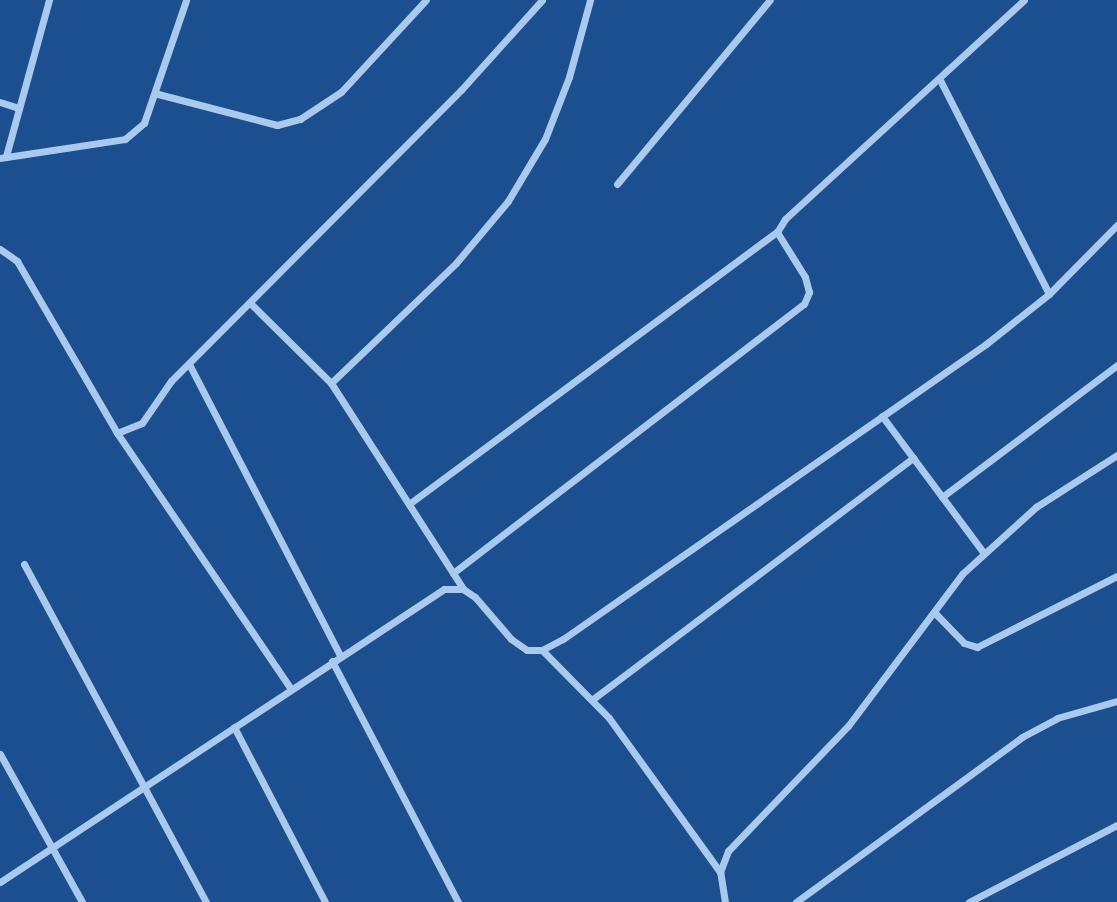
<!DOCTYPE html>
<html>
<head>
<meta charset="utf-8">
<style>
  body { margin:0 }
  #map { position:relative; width:1117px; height:902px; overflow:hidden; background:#1b4f8f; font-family:Raleway,sans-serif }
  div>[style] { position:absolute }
  .minor>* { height:7px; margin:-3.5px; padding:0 3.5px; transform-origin:3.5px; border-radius:3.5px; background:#a9c9ee }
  span { translate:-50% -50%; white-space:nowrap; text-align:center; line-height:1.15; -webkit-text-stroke:5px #1b4f8f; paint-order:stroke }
</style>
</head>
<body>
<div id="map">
  <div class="minor">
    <i style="left:940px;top:80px;width:240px;rotate:63deg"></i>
    <i style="left:158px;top:94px;width:123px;rotate:14.6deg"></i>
    <i style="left:277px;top:125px;width:24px;rotate:-15deg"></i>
    <i style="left:300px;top:119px;width:49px;rotate:-33.4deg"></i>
    <i style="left:341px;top:92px;width:125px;rotate:-47.3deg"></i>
    <i style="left:0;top:102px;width:20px;rotate:18deg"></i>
    <i style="left:6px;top:156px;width:162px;rotate:-74.6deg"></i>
    <i style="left:0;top:158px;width:126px;rotate:-8.6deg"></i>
    <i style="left:125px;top:139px;width:25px;rotate:-40deg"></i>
    <i style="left:144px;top:123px;width:130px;rotate:-71.1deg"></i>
    <i style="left:617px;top:184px;width:239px;rotate:-50.3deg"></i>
    <i style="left:0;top:249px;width:21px;rotate:35deg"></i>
    <i style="left:17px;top:261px;width:199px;rotate:59.8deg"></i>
    <i style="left:251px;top:304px;width:112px;rotate:44.6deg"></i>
    <i style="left:331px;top:383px;width:245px;rotate:57.3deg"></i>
    <i style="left:189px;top:364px;width:328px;rotate:62.6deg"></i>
    <i style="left:331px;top:383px;width:173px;rotate:-43.8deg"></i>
    <i style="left:456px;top:263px;width:81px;rotate:-50deg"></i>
    <i style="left:508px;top:201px;width:72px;rotate:-59.2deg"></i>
    <i style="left:545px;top:139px;width:66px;rotate:-68.8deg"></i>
    <i style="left:569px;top:77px;width:80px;rotate:-74.7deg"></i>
    <i style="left:882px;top:416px;width:169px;rotate:53.4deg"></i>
    <i style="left:942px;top:497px;width:219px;rotate:-37deg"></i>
    <i style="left:409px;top:504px;width:458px;rotate:-36.5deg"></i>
    <i style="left:24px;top:564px;width:384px;rotate:61.7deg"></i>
    <i style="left:453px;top:573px;width:442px;rotate:-37.5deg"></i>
    <i style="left:804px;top:304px;width:13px;rotate:-67deg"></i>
    <i style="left:809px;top:292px;width:16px;rotate:-105deg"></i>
    <i style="left:805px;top:277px;width:53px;rotate:-121.9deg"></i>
    <i style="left:777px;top:232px;width:15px;rotate:-58deg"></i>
    <i style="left:785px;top:219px;width:324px;rotate:-42.5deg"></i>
    <i style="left:934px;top:612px;width:43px;rotate:45.9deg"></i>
    <i style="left:964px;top:643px;width:14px;rotate:17deg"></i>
    <i style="left:977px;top:647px;width:157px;rotate:-26.9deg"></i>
    <i style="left:542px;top:650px;width:95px;rotate:45.4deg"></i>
    <i style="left:609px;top:718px;width:190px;rotate:54.2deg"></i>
    <i style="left:332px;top:661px;width:272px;rotate:62.4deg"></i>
    <i style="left:291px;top:689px;width:310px;rotate:-124.2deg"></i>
    <i style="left:117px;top:433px;width:27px;rotate:-22deg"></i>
    <i style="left:142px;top:423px;width:51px;rotate:-55.4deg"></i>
    <i style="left:171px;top:381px;width:411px;rotate:-45.1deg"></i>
    <i style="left:461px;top:90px;width:121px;rotate:-48deg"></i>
    <i style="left:593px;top:699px;width:401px;rotate:-37deg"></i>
    <i style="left:234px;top:727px;width:197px;rotate:62.5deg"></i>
    <i style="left:0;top:754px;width:169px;rotate:61deg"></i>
    <i style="left:0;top:882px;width:532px;rotate:-33.42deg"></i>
    <i style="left:444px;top:589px;width:19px"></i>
    <i style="left:463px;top:589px;width:14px;rotate:34deg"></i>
    <i style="left:475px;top:597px;width:55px;rotate:49.4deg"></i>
    <i style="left:511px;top:639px;width:19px;rotate:35deg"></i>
    <i style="left:527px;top:650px;width:15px"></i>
    <i style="left:542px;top:650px;width:24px;rotate:-28deg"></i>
    <i style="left:563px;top:639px;width:516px;rotate:-34.89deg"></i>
    <i style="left:986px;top:344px;width:80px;rotate:-38.4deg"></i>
    <i style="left:1049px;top:294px;width:97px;rotate:-45.4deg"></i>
    <i style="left:725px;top:902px;width:30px;rotate:-99deg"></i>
    <i style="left:720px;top:872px;width:22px;rotate:-69deg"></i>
    <i style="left:728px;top:851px;width:173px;rotate:-46.2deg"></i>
    <i style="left:848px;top:726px;width:190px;rotate:-53.1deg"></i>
    <i style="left:962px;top:574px;width:100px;rotate:-42.2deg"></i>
    <i style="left:1036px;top:507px;width:96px;rotate:-32.7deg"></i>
    <i style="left:796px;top:902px;width:280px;rotate:-36.1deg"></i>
    <i style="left:1022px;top:737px;width:40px;rotate:-28deg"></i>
    <i style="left:1057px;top:718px;width:62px;rotate:-15.8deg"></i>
    <i style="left:969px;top:902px;width:167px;rotate:-27.5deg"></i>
  </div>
</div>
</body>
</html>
